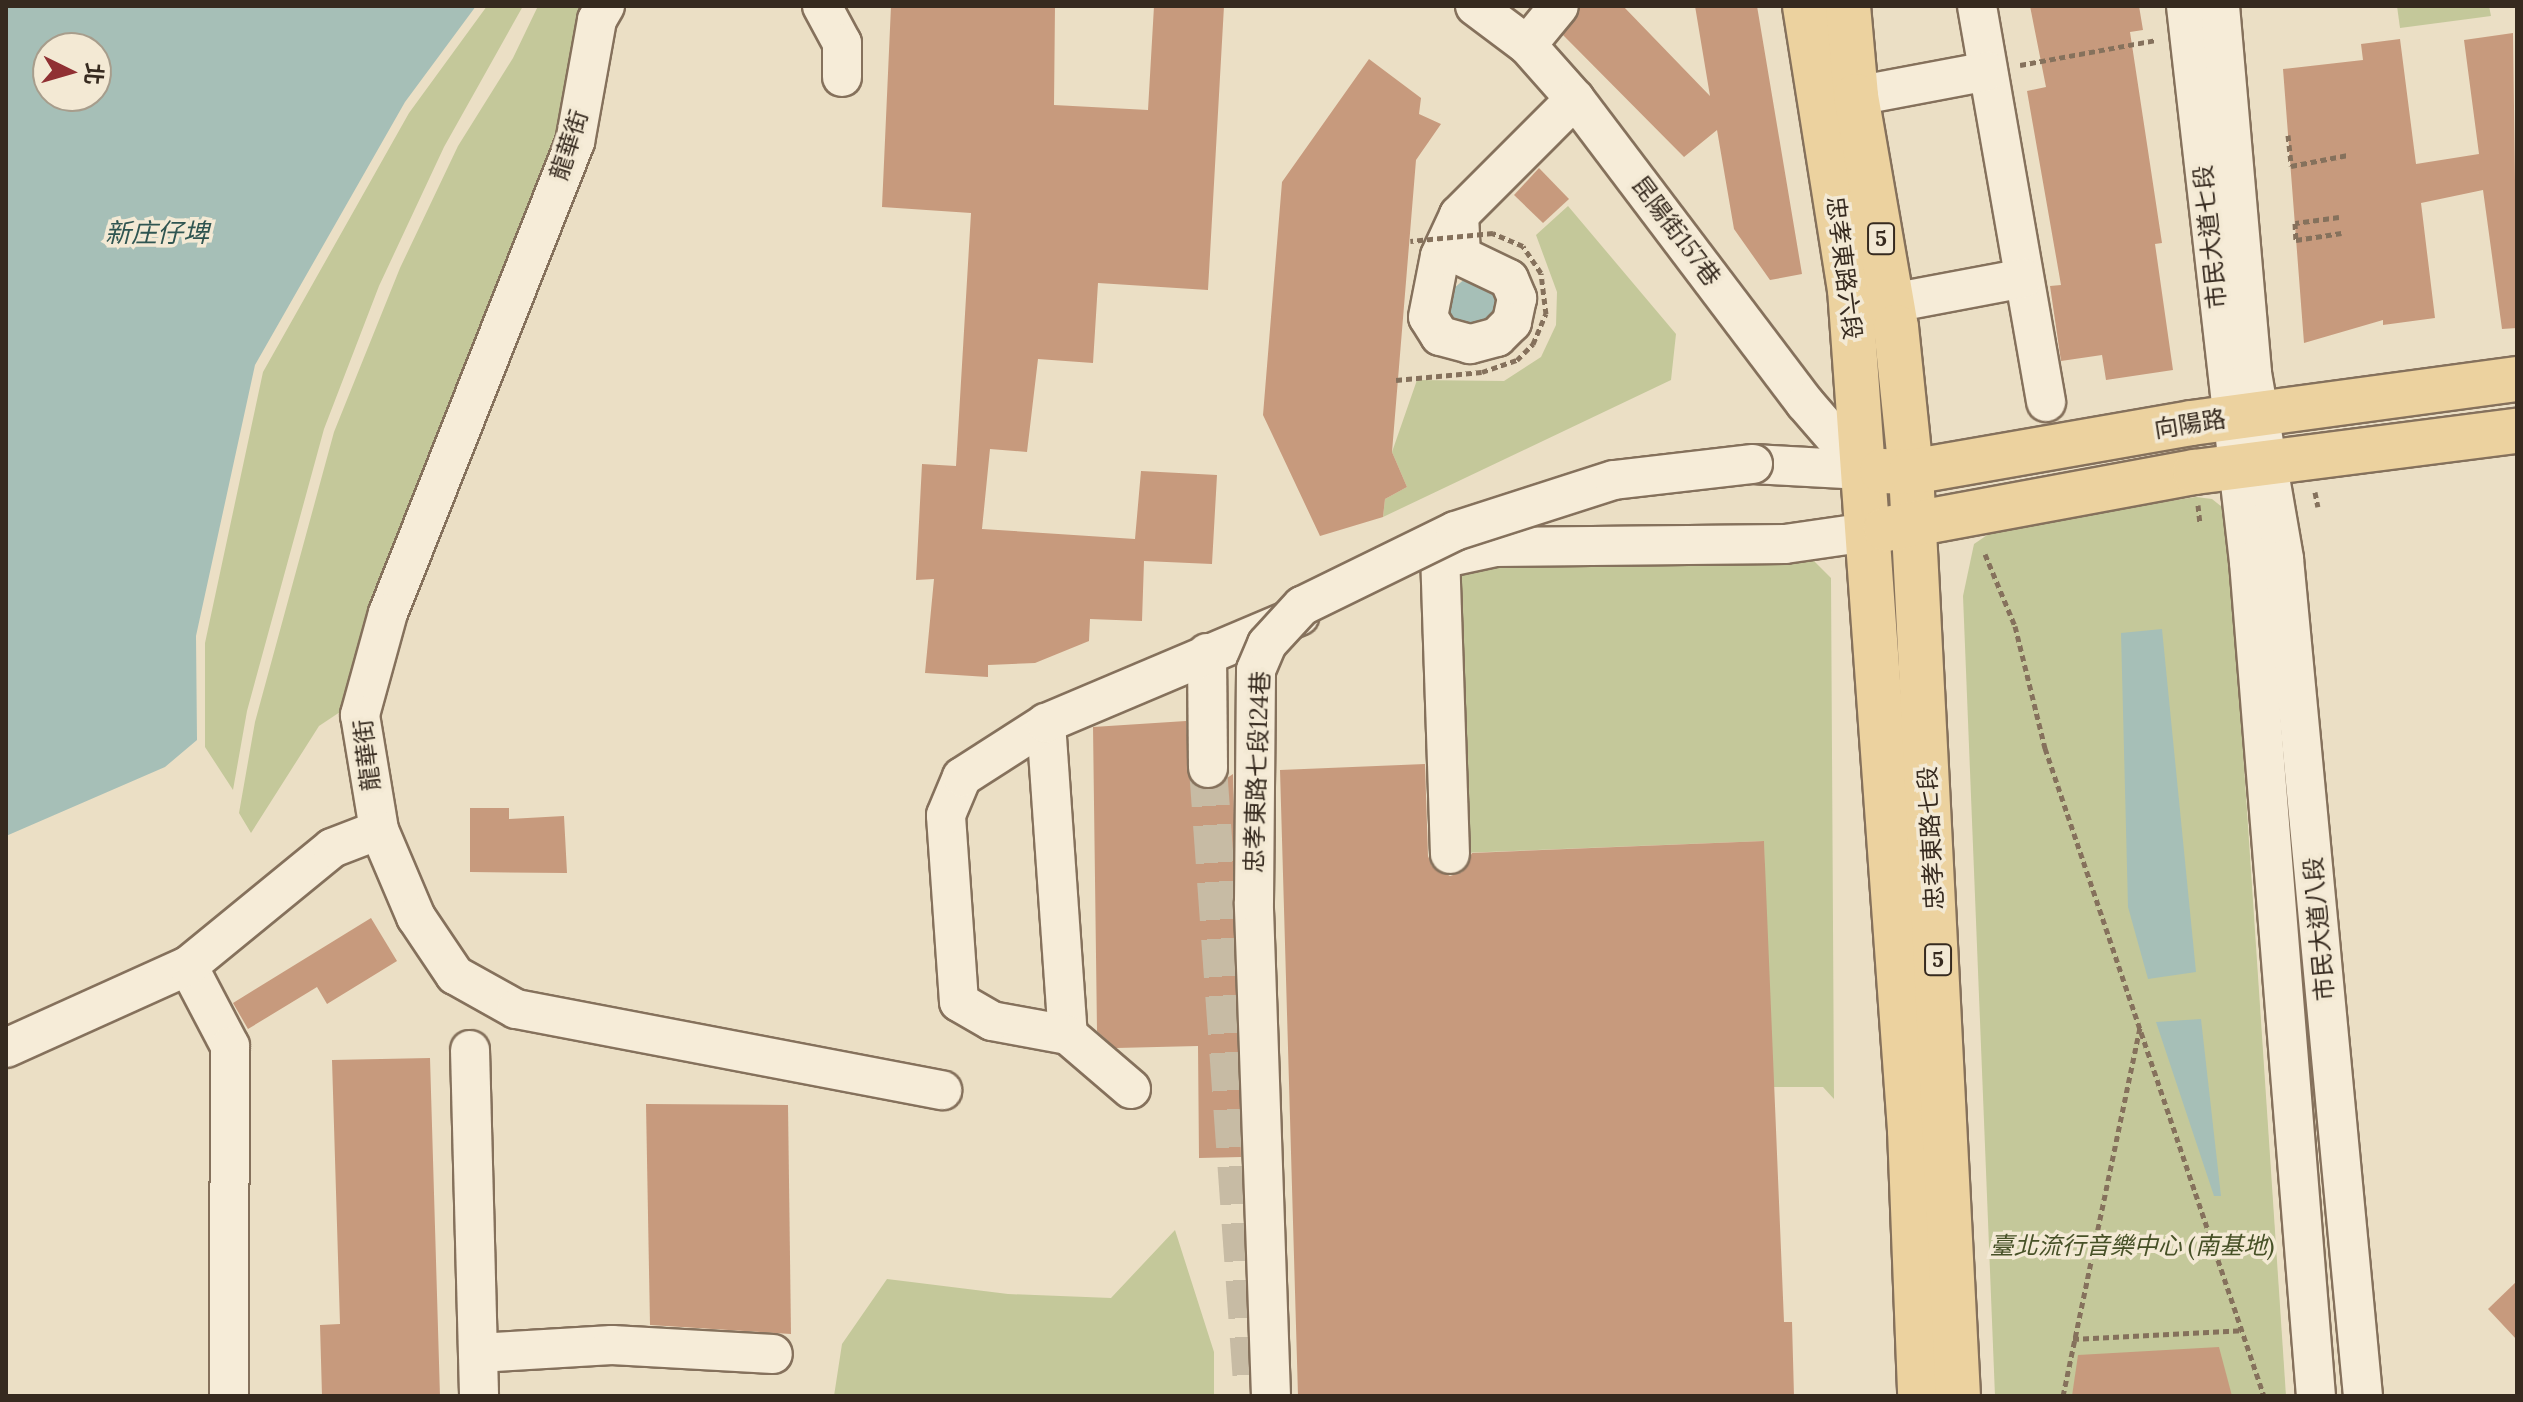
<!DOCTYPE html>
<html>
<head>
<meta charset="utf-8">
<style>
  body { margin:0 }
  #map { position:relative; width:2523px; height:1402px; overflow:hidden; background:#ebdfc5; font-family:Lora,"Noto Sans TC",serif }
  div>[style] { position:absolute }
  .green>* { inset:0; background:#c4c89a }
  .water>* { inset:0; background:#a6bfb7 }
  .building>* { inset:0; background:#c79a7d }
  .minor-tunnel>* { height:38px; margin-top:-19px; transform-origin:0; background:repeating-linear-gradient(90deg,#c7bba4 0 38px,transparent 0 57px) }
  .path>* { height:5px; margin-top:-2.5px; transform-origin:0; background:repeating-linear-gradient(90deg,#85715c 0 6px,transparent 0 10px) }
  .roads { filter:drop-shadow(2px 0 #85715c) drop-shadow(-2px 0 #85715c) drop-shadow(0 2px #85715c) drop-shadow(0 -2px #85715c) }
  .minor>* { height:38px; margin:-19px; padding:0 19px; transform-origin:19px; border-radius:19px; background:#f6ecd8 }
  .major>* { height:44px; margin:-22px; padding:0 22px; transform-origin:22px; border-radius:22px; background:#ecd29f }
  .path-bridge>* { height:5px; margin-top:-2.5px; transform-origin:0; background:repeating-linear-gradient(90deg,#85715c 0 6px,transparent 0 10px) }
  .bridges { filter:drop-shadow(2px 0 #85715c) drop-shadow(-2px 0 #85715c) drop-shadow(0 2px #85715c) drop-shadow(0 -2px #85715c) }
  .minor-bridge>* { height:38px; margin:-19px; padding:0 19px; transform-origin:19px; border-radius:19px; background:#f6ecd8 }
  span { translate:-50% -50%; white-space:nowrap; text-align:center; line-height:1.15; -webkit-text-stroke:7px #f3e9d4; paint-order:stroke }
  .shield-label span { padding:2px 6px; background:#f3e9d4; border:2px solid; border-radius:6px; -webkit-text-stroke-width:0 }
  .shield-label { font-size:22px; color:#362a1f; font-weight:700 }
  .street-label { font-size:24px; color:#362a1f }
  .park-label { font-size:24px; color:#475127; font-style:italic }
  .water-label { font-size:26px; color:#2f5551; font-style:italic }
  .frame { position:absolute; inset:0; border:8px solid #362a1f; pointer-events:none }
  .north { position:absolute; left:32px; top:32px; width:80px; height:80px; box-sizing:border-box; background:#f3e9d4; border:2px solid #a79d8c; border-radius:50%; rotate:95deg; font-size:22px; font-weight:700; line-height:32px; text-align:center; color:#362a1f }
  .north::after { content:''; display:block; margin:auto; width:28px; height:36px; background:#903033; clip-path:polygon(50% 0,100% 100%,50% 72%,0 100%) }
</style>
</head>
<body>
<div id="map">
  <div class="green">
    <i style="clip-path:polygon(487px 6px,523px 6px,444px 147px,379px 286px,324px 429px,247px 711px,233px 790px,205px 747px,205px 643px,263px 372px,409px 113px)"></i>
    <i style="clip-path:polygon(538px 6px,581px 6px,556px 144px,382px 572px,343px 710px,319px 726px,251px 833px,239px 813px,255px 722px,334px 432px,400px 268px,458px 146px,513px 58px)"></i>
    <i style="clip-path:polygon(2397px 6px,2489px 6px,2491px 16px,2400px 28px)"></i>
    <i style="clip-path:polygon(1568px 206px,1676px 334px,1671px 380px,1383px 517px,1385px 499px,1407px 487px,1392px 452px,1417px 380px,1504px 381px,1541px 357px,1556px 325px,1557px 292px,1536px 235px)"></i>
    <i style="clip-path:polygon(2196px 497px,2212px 499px,2227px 511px,2286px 1396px,1995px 1396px,1963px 596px,1974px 544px,1999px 527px)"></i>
    <i style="clip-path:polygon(1762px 555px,1812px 559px,1831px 578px,1834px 1099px,1823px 1087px,1768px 1087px,1764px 841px,1436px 854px,1458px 569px)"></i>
    <i style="clip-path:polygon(1175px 1230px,1214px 1352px,1214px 1396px,834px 1396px,842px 1344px,887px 1279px,1008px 1294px,1111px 1298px)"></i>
  </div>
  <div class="water">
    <i style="clip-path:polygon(evenodd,6px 6px,476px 6px,405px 102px,255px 365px,196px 636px,197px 740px,165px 767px,6px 836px,6px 6px,48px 48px,96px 48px,96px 96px,48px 96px,48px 48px)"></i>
    <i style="clip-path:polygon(1467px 277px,1504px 298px,1489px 330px,1455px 324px,1450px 316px,1453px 289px)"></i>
    <i style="clip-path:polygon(2162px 629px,2196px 972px,2148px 979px,2128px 907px,2121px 633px)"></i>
    <i style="clip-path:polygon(2201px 1019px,2221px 1196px,2214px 1196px,2156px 1022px)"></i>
  </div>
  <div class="building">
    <i style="clip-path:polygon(891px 6px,1055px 6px,1054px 105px,1148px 110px,1154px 6px,1224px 6px,1208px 290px,1098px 283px,1093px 363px,1038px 359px,1027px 452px,990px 449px,982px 529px,1135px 539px,1141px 471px,1217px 475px,1212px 564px,1144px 561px,1142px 621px,1090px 619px,1089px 641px,1035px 663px,988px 665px,988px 677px,925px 673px,934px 579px,916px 580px,922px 464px,956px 466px,971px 213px,882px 207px)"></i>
    <i style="clip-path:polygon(1580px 6px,1623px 6px,1710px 96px,1695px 6px,1757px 6px,1802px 274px,1770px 280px,1734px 229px,1717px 130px,1684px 157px,1563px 35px)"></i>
    <i style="clip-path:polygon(2030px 6px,2139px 6px,2143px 30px,2130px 32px,2162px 243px,2155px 244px,2173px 370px,2106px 380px,2102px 355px,2061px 361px,2050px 286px,2061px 285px,2027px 91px,2046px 87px)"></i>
    <i style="clip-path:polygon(2513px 33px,2517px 328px,2502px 329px,2483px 190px,2421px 203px,2435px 318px,2383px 325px,2383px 320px,2304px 343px,2283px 69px,2363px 60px,2361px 44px,2400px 39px,2416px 164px,2479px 154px,2464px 40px)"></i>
    <i style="clip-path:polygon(1369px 59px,1421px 98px,1419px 114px,1441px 124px,1416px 160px,1392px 452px,1407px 487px,1385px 499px,1383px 517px,1320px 536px,1263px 415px,1282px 182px)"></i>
    <i style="clip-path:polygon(1539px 168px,1569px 199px,1543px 223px,1514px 195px)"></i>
    <i style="clip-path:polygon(1186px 721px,1190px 780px,1209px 790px,1233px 774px,1241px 1157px,1199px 1158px,1198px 1046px,1116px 1048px,1097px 1031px,1093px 727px)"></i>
    <i style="clip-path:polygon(1425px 764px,1428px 856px,1432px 866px,1450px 876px,1462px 872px,1472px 853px,1764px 841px,1784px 1322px,1792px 1322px,1794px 1396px,1298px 1396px,1280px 770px)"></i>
    <i style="clip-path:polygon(470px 808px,509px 808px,509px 819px,564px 816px,567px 873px,470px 872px)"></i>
    <i style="clip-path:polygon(371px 918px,397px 961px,327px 1004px,317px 987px,248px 1029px,233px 1003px)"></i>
    <i style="clip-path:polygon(430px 1058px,440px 1396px,322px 1396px,320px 1325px,340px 1324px,332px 1060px)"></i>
    <i style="clip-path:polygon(646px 1104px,788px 1105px,791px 1334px,650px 1325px)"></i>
    <i style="clip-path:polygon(2517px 1281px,2517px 1340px,2488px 1309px)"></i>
    <i style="clip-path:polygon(2219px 1347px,2232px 1396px,2072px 1396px,2078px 1355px)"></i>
  </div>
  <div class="minor-tunnel">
    <i style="left:1208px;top:768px;width:630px;rotate:85.9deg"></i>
  </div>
  <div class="path">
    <i style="left:2020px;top:65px;width:138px;rotate:-10.4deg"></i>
    <i style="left:2288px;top:135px;width:31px;rotate:84deg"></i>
    <i style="left:2291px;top:166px;width:58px;rotate:-10.9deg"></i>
    <i style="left:2339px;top:217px;width:44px;rotate:172.2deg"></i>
    <i style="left:2295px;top:223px;width:17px;rotate:87deg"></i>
    <i style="left:2296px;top:240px;width:46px;rotate:-8.8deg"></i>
    <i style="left:2315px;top:492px;width:15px;rotate:79deg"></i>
    <i style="left:2198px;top:505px;width:19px;rotate:84deg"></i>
    <i style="left:1985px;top:554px;width:78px;rotate:67.4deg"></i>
    <i style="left:2015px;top:626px;width:126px;rotate:76.2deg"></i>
    <i style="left:2045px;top:748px;width:684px;rotate:71.33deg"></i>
    <i style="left:2073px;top:1339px;width:169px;rotate:-3deg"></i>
    <i style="left:2063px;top:1396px;width:377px;rotate:-78.2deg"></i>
  </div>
  <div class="roads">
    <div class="minor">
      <i style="left:605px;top:6px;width:16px;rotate:120deg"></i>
      <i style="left:597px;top:20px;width:124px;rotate:100.2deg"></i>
      <i style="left:575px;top:142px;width:507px;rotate:111.65deg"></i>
      <i style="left:388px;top:613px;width:106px;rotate:105.4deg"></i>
      <i style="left:360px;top:715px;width:117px;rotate:80.6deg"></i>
      <i style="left:379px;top:830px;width:95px;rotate:67deg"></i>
      <i style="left:416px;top:917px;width:70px;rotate:56.1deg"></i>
      <i style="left:455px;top:975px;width:70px;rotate:29.1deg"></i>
      <i style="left:516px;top:1009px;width:434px;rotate:10.8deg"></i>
      <i style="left:822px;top:6px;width:42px;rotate:61.6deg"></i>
      <i style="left:842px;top:43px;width:34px;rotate:90deg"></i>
      <i style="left:1475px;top:6px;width:65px;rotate:36.9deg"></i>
      <i style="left:1527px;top:45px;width:72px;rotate:48.4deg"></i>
      <i style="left:1575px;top:99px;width:381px;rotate:52.9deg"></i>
      <i style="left:1805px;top:403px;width:89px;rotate:49.1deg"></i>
      <i style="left:1977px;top:6px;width:402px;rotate:80.1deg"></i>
      <i style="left:2186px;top:6px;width:560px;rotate:83.54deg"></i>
      <i style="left:2249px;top:562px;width:837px;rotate:85.41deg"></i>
      <i style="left:2220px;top:6px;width:368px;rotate:85deg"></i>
      <i style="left:2252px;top:373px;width:189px;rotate:80.2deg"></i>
      <i style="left:2284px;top:559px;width:841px;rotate:84.61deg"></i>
      <i style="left:1527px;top:45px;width:50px;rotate:-50.6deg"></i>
      <i style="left:1856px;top:96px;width:134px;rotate:-10.7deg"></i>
      <i style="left:1459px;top:215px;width:41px;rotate:87.2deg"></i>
      <i style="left:1461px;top:256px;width:53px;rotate:25.6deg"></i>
      <i style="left:1509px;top:279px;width:21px;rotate:67deg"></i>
      <i style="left:1517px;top:298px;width:25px;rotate:102deg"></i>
      <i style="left:1512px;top:322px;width:21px;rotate:135deg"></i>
      <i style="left:1497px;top:337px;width:28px;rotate:165deg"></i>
      <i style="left:1470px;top:344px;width:31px;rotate:-165deg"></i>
      <i style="left:1440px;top:336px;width:22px;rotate:-122deg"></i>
      <i style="left:1428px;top:317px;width:62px;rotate:-78.9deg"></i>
      <i style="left:1440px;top:256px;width:45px;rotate:-65.1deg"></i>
      <i style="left:1459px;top:215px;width:164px;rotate:-45deg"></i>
      <i style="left:1892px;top:303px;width:134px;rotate:-10.7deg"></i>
      <i style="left:1753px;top:464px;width:110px;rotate:3.1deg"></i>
      <i style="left:1207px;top:653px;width:115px;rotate:89.5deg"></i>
      <i style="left:1046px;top:723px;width:313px;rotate:86deg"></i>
      <i style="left:1450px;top:854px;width:295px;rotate:-91.9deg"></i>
      <i style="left:1440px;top:559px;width:56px;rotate:-12.3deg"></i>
      <i style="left:1495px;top:547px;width:290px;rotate:-0.6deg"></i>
      <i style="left:1785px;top:544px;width:84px;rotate:-8.2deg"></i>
      <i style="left:188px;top:966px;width:90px;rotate:62.3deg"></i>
      <i style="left:230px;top:1046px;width:350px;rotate:90.2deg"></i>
      <i style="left:6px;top:1048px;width:200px;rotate:-24.3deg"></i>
      <i style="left:188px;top:966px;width:186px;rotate:-39.3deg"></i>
      <i style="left:332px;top:848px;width:50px;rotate:-21deg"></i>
      <i style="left:470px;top:1050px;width:346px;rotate:88.5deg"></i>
      <i style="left:1131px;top:1089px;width:83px;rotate:-139.4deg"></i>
      <i style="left:1068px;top:1035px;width:77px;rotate:-169.6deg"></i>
      <i style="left:992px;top:1021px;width:38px;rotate:-150deg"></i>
      <i style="left:959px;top:1002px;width:187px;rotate:-94deg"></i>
      <i style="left:946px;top:815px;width:41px;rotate:-67.2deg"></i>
      <i style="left:962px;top:777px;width:100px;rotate:-32.7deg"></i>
      <i style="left:1046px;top:723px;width:275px;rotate:-22.9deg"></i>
      <i style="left:478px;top:1353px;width:134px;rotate:-3.4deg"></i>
      <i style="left:612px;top:1345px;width:161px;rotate:3.2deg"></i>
    </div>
    <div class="major">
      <i style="left:1805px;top:6px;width:287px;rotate:81deg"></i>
      <i style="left:1850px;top:289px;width:843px;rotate:85.92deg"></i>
      <i style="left:1910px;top:1130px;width:266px;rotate:87.8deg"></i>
      <i style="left:1848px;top:6px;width:90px;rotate:84.9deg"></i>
      <i style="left:1856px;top:96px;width:234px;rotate:80.2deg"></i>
      <i style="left:1896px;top:327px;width:146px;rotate:84.1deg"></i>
      <i style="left:1911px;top:472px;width:925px;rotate:87.09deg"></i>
      <i style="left:1882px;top:471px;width:29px;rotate:2deg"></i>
      <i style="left:1911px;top:472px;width:284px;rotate:-9.9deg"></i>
      <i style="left:2191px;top:423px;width:329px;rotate:-7.7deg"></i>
      <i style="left:1886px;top:529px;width:314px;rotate:-10.5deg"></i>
      <i style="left:2195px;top:472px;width:325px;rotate:-7.3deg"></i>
    </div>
  </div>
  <div class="path-bridge">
    <i style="left:1396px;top:380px;width:86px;rotate:-5.3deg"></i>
    <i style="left:1482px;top:372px;width:37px;rotate:-19deg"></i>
    <i style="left:1517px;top:360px;width:23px;rotate:-45deg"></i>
    <i style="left:1533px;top:344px;width:33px;rotate:-67deg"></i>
    <i style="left:1546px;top:314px;width:41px;rotate:-97deg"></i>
    <i style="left:1541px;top:273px;width:32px;rotate:-124deg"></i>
    <i style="left:1523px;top:246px;width:33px;rotate:-157deg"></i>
    <i style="left:1493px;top:233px;width:83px;rotate:174.5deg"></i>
  </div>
  <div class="bridges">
    <div class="minor-bridge">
      <i style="left:1271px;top:1396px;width:494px;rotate:-92deg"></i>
      <i style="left:1254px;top:902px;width:232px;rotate:-89.5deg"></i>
      <i style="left:1256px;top:670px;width:28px;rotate:-67deg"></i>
      <i style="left:1267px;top:644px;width:52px;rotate:-47.4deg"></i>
      <i style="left:1302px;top:606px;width:170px;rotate:-26.1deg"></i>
      <i style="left:1455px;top:531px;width:167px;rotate:-17.8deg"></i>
      <i style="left:1614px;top:480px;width:140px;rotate:-6.6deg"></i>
    </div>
  </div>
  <div class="shield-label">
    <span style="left:1881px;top:239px">5</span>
    <span style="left:1938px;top:960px">5</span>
  </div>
  <div class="street-label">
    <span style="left:569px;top:145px;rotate:-72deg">龍華街</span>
    <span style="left:1676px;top:231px;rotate:53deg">昆陽街157巷</span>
    <span style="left:2210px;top:237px;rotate:-96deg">市民大道七段</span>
    <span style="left:1844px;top:268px;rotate:83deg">忠孝東路六段</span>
    <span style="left:2190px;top:424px;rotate:-9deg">向陽路</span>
    <span style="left:367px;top:755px;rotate:-97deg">龍華街</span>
    <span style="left:1257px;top:772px;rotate:-88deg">忠孝東路七段124巷</span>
    <span style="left:1931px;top:838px;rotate:-93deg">忠孝東路七段</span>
    <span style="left:2319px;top:929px;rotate:-95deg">市民大道八段</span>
  </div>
  <div class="park-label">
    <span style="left:2132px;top:1246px">臺北流行音樂中心 (南基地)</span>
  </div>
  <div class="water-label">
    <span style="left:157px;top:233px">新庄仔埤</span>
  </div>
  <div class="frame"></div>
  <div class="north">北</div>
</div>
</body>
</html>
